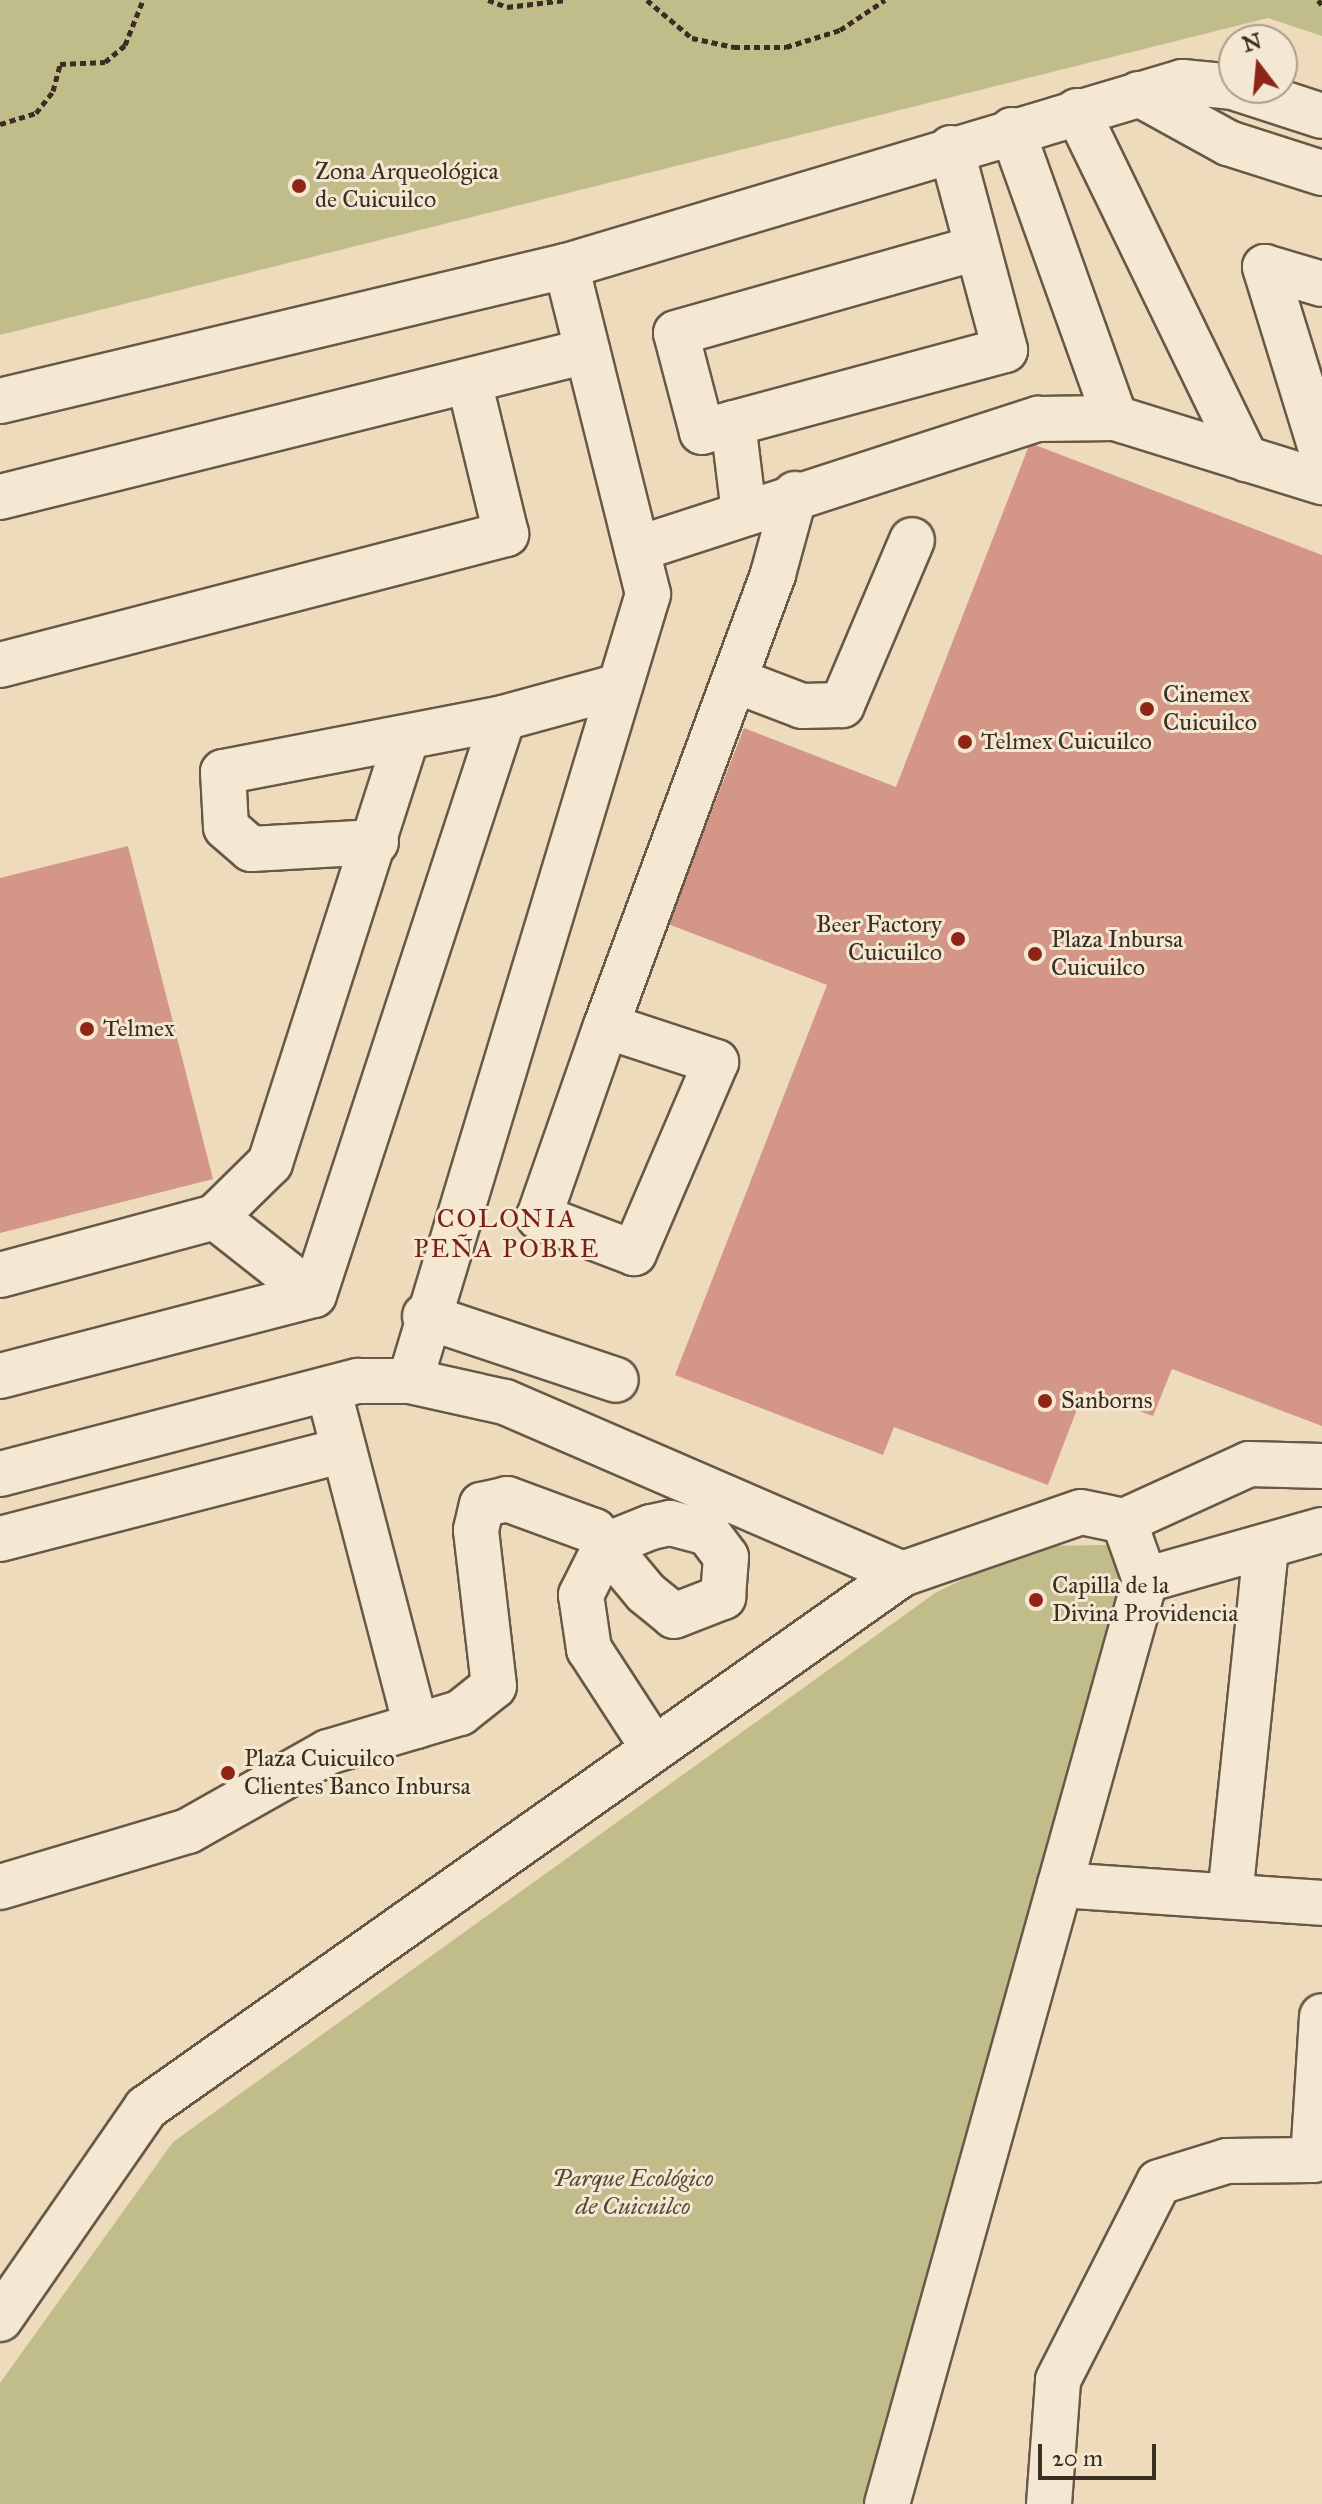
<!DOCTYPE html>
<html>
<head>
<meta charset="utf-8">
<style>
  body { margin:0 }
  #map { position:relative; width:1322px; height:2504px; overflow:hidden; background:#eedbbc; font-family:"IM FELL Great Primer",serif }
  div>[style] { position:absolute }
  .green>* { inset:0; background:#c1bd8b }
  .building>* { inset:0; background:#d49686 }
  .path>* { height:5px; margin-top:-2.5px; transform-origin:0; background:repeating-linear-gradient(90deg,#3a2d21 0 6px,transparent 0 10px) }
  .roads { filter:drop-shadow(2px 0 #675848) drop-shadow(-2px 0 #675848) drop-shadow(0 2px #675848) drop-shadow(0 -2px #675848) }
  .minor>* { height:44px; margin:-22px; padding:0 22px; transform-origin:22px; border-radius:22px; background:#f4e8d3 }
  .dots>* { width:22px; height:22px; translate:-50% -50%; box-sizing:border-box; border:4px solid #f4e8d3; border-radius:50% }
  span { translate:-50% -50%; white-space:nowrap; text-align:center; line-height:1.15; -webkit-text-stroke:6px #f4e8d3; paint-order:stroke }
  .poi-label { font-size:24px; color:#3a2d21 }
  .left { translate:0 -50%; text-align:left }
  .right { translate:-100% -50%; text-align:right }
  .park-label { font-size:24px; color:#554a36; font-style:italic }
  .neighbourhood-label { font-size:26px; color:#7a1f14; letter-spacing:2px }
  .north { position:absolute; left:1218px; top:24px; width:80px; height:80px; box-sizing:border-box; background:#f4e8d3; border:2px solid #aa9d8c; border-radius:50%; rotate:344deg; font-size:22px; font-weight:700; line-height:32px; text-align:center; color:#3a2d21 }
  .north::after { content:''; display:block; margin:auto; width:28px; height:36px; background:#8f2418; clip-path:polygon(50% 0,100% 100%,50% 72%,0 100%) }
  .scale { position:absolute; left:1038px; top:2444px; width:118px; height:36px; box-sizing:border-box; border:4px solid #3a2d21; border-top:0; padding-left:10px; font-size:24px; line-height:28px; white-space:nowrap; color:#3a2d21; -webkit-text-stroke:6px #f4e8d3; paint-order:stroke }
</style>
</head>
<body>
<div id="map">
  <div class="green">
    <i style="clip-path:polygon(0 0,1322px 0,1322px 36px,1268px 18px,0 335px)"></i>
    <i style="clip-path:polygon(1109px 1545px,1123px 1590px,869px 2504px,0 2504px,0 2383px,173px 2142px,935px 1593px,1031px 1546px)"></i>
  </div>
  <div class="building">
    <i style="clip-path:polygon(1030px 443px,1322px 555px,1322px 1426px,1172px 1369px,1153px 1416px,1084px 1391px,1048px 1485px,894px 1427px,883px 1455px,675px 1375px,827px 985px,668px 924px,744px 728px,896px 787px)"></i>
    <i style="clip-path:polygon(128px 846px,213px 1179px,0 1233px,0 878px)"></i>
  </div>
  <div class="path">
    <i style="left:488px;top:0;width:20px;rotate:20deg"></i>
    <i style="left:507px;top:7px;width:59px;rotate:-6.8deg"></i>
    <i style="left:647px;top:0;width:59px;rotate:40.2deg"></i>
    <i style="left:692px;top:38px;width:43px;rotate:12.1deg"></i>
    <i style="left:734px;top:47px;width:52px"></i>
    <i style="left:786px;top:47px;width:57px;rotate:-17.5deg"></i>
    <i style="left:840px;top:30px;width:54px;rotate:-33.7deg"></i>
    <i style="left:1318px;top:0;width:6px;rotate:51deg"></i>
    <i style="left:0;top:124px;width:38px;rotate:-17deg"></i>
    <i style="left:36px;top:113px;width:28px;rotate:-52deg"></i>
    <i style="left:53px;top:91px;width:28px;rotate:-75deg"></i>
    <i style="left:60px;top:64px;width:45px;rotate:-2.5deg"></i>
    <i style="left:105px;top:62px;width:26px;rotate:-40deg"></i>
    <i style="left:125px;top:45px;width:48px;rotate:-68.2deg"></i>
  </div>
  <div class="roads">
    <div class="minor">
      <i style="left:1236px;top:88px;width:90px;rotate:18deg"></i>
      <i style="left:1139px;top:94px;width:102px;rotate:28.8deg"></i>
      <i style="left:1228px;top:143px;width:99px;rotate:17.7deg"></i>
      <i style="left:1077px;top:111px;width:387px;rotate:64.1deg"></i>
      <i style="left:1012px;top:130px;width:306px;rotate:70.3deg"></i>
      <i style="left:951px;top:148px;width:209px;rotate:75deg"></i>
      <i style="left:1005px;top:350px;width:314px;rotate:164.9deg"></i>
      <i style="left:702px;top:432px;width:102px;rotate:-104.7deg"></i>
      <i style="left:676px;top:333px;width:312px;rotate:-15.8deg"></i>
      <i style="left:1265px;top:267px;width:194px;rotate:72.9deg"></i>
      <i style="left:1265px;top:267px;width:59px;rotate:16.6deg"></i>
      <i style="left:0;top:401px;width:582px;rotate:-13.42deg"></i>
      <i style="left:566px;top:266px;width:643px;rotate:-16.63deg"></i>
      <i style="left:1182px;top:82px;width:52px;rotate:5.5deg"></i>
      <i style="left:733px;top:423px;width:91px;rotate:83deg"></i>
      <i style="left:0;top:497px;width:605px;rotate:-13.97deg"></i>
      <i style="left:637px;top:549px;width:422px;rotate:-18deg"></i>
      <i style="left:1038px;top:419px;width:77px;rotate:-0.7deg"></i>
      <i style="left:1115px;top:418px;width:217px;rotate:17.2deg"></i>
      <i style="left:0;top:665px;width:523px;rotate:-14.51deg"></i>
      <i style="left:506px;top:534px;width:157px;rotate:-103.6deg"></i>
      <i style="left:734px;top:680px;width:73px;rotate:20.9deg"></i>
      <i style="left:802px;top:706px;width:40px;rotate:-1.4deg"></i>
      <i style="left:842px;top:705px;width:179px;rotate:-67deg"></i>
      <i style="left:376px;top:842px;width:125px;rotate:176.8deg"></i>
      <i style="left:251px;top:849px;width:33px;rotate:-139deg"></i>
      <i style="left:226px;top:827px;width:55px;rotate:-93.1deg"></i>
      <i style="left:223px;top:772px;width:285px;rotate:-10.9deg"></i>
      <i style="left:503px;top:718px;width:121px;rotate:-15.3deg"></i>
      <i style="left:606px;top:1026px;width:116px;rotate:18.1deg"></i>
      <i style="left:716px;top:1062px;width:208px;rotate:113.2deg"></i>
      <i style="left:634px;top:1253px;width:102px;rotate:-159.2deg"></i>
      <i style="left:539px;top:1217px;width:202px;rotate:-70.7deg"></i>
      <i style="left:606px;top:1026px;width:482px;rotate:-69.7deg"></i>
      <i style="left:773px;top:574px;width:83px;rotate:-74.6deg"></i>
      <i style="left:215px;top:1217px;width:126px;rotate:38.2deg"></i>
      <i style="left:0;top:1275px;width:223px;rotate:-15.1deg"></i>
      <i style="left:215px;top:1217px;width:77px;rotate:-44.5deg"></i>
      <i style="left:270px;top:1163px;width:447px;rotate:-72.2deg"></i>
      <i style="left:425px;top:1316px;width:201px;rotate:18.5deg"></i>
      <i style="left:0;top:1376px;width:324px;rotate:-14.5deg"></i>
      <i style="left:314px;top:1295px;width:607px;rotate:-71.86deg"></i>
      <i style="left:410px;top:1381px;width:822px;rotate:-73.17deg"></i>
      <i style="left:648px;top:594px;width:338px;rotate:-104deg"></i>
      <i style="left:0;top:1474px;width:370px;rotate:-14.6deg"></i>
      <i style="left:358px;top:1381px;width:52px"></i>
      <i style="left:410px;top:1381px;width:97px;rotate:12.5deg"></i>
      <i style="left:505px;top:1402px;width:433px;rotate:23.4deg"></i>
      <i style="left:1124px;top:1521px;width:137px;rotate:-24.5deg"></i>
      <i style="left:1249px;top:1464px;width:73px;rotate:1.6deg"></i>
      <i style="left:0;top:1539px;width:355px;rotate:-14.5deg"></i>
      <i style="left:1145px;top:1580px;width:184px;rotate:-15.8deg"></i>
      <i style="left:416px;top:1726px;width:46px;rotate:-16.5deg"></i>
      <i style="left:460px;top:1713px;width:43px;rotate:-38.5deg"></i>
      <i style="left:494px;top:1686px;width:157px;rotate:-96.6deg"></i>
      <i style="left:476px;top:1530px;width:26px;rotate:-77deg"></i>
      <i style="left:482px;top:1505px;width:26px;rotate:-13deg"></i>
      <i style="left:507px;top:1499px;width:93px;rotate:20.2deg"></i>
      <i style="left:594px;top:1531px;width:18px;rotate:49deg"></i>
      <i style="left:606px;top:1545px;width:62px;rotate:50.2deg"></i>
      <i style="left:646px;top:1593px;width:36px;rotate:39deg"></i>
      <i style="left:674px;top:1616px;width:53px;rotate:-21.2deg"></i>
      <i style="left:723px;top:1597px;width:40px;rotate:-85.7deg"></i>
      <i style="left:726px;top:1557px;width:30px;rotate:-127deg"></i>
      <i style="left:708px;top:1533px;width:39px;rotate:-165deg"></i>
      <i style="left:670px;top:1523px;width:19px;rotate:168deg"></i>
      <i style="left:651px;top:1527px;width:48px;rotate:158.2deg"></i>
      <i style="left:606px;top:1545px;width:56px;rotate:116.6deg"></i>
      <i style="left:581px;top:1595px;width:55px;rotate:81.6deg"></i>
      <i style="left:589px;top:1649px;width:119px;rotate:57deg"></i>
      <i style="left:1060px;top:1885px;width:263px;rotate:3.9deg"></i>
      <i style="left:0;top:1887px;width:196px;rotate:-16.6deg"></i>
      <i style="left:188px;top:1831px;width:161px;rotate:-29.4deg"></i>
      <i style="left:328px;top:1752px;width:92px;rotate:-16.5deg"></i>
      <i style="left:416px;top:1726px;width:348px;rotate:-104.6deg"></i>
      <i style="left:1230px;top:1896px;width:351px;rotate:-84.1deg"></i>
      <i style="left:0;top:2319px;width:257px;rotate:-55.3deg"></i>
      <i style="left:146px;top:2108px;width:926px;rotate:-35.24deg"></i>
      <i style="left:902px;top:1574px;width:189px;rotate:-19.1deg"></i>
      <i style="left:1081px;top:1512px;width:44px;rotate:11.8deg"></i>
      <i style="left:1124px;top:1521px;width:63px;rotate:70.4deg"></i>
      <i style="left:1145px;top:1580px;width:959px;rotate:105.6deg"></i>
      <i style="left:1049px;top:2504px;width:124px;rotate:-85.8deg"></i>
      <i style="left:1058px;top:2380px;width:222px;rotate:-63deg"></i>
      <i style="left:1159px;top:2182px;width:71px;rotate:-17.2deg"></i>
      <i style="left:1227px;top:2161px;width:86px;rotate:-0.7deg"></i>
      <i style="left:1313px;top:2160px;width:144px;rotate:-86.4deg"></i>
    </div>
  </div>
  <div class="dots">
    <i style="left:299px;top:186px;background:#8f2418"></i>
    <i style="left:1147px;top:709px;background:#8f2418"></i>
    <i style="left:965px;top:742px;background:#8f2418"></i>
    <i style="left:958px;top:939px;background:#8f2418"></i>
    <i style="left:1035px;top:954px;background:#8f2418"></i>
    <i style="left:87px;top:1029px;background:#8f2418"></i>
    <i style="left:1045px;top:1401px;background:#8f2418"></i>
    <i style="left:1036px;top:1600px;background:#8f2418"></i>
    <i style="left:228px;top:1773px;background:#8f2418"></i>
  </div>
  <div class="poi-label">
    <span class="left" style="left:315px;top:186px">Zona Arqueológica<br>de Cuicuilco</span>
    <span class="left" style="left:1163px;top:709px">Cinemex<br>Cuicuilco</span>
    <span class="left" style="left:981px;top:742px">Telmex Cuicuilco</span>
    <span class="right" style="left:942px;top:939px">Beer Factory<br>Cuicuilco</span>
    <span class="left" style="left:1051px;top:954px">Plaza Inbursa<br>Cuicuilco</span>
    <span class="left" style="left:103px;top:1029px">Telmex</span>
    <span class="left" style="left:1061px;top:1401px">Sanborns</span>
    <span class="left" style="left:1052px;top:1600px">Capilla de la<br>Divina Providencia</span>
    <span class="left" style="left:244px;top:1773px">Plaza Cuicuilco<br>Clientes Banco Inbursa</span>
  </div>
  <div class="park-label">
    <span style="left:633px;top:2193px">Parque Ecológico<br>de Cuicuilco</span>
  </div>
  <div class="neighbourhood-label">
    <span style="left:507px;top:1234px">COLONIA<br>PEÑA POBRE</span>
  </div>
  <div class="north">N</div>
  <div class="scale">20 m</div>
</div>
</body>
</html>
